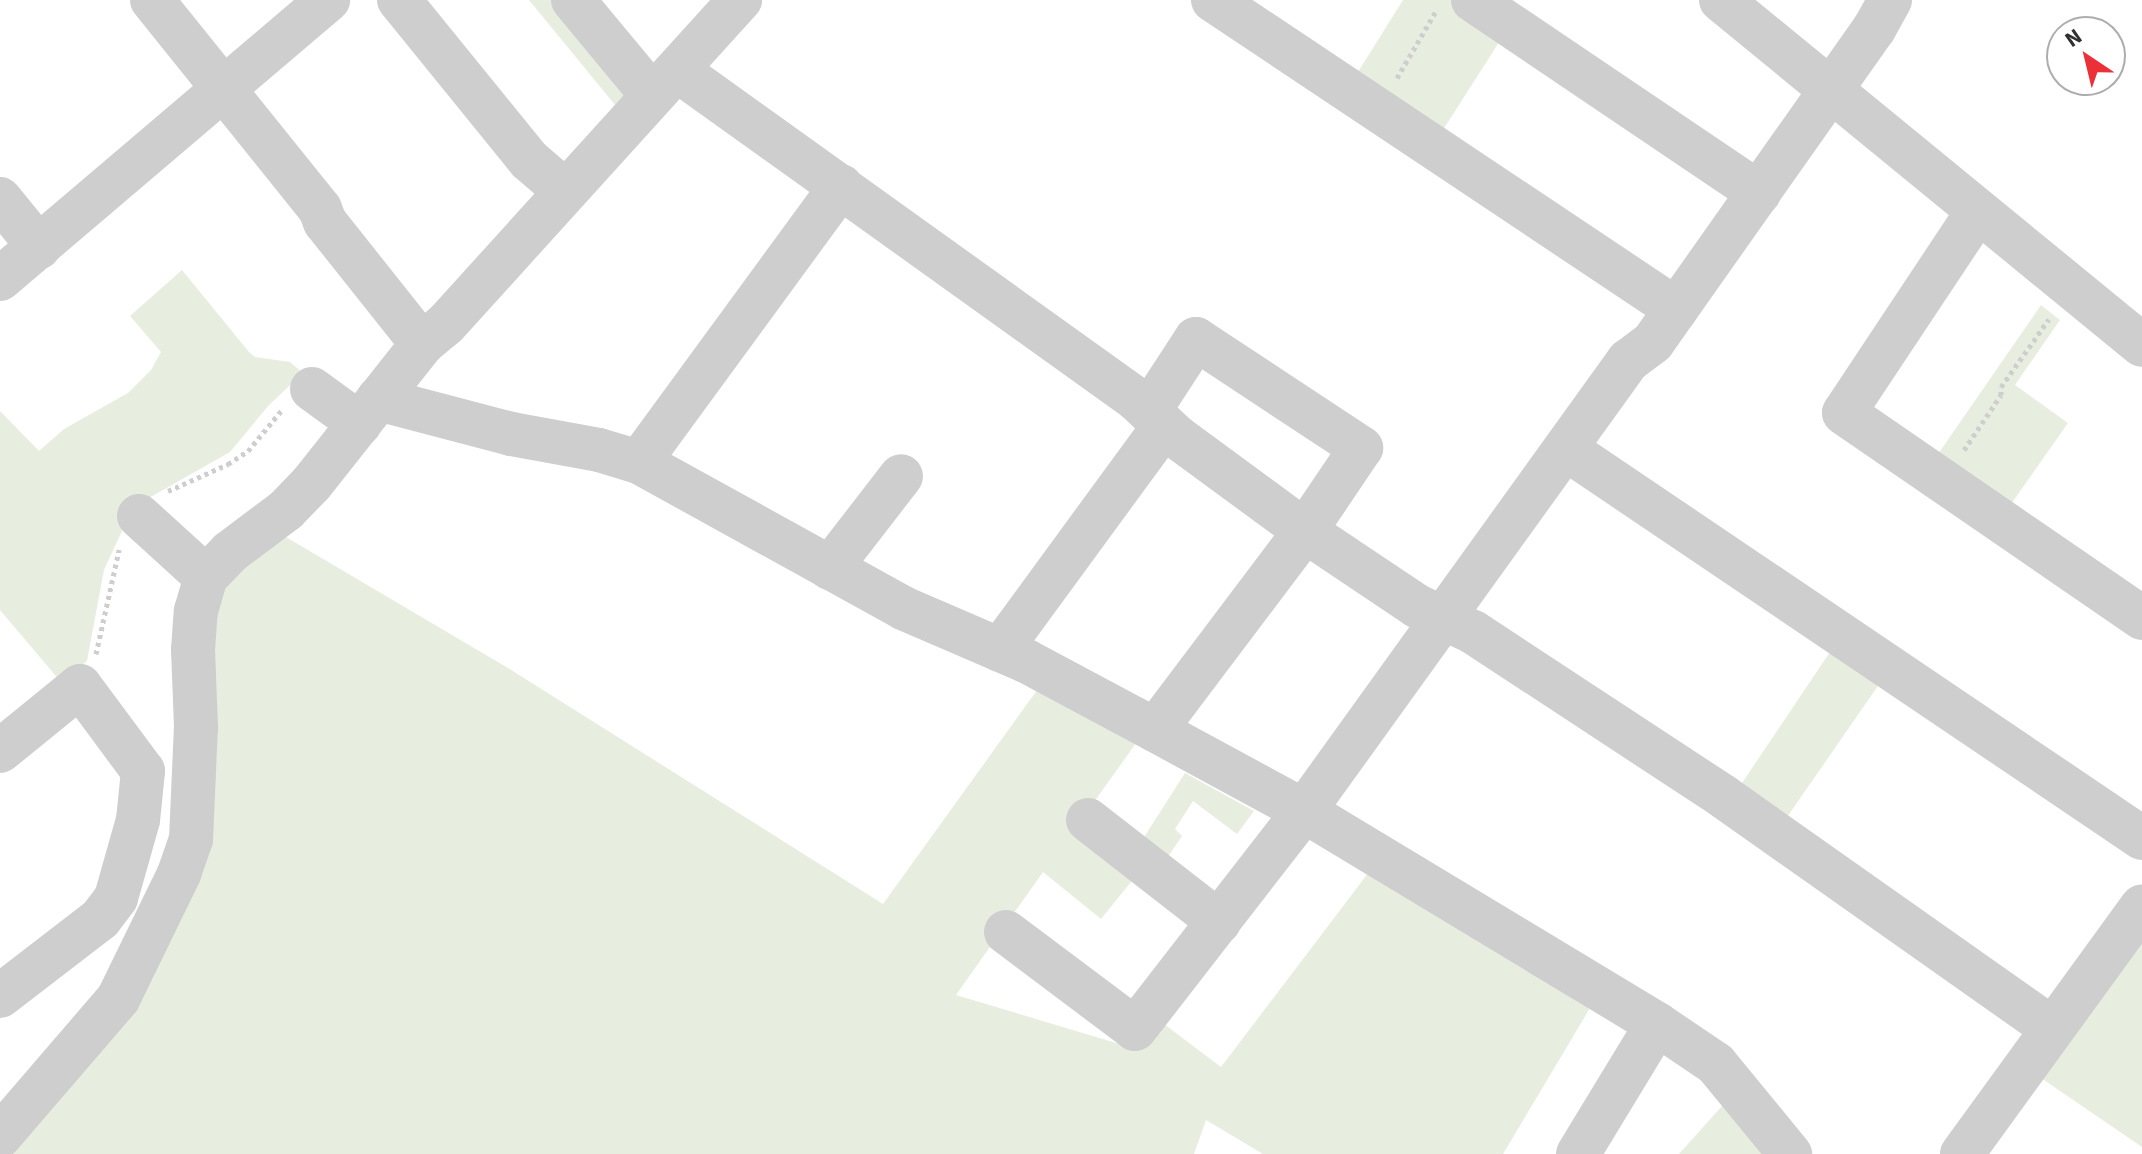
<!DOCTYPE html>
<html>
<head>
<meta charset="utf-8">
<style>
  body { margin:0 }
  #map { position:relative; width:2142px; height:1154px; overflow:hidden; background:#fff; font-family:"Source Sans 3",sans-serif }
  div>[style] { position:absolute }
  .green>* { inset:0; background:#e7eedf }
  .path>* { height:5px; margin-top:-2.5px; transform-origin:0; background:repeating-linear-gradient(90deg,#cecece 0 4px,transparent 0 8px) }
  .minor>* { height:44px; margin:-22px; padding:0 22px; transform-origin:22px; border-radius:22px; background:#cecece }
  span { translate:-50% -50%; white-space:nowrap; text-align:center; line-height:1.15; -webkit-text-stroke:8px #fff; paint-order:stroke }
  .north { position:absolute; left:2046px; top:16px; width:80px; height:80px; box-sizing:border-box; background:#fff; border:2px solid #adadad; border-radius:50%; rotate:325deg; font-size:22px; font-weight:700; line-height:32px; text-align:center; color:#313131 }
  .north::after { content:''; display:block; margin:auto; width:28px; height:36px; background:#eb3137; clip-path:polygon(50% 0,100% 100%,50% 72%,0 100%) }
</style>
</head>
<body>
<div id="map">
  <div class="green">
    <i style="clip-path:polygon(529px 0,556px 0,627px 92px,620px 111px)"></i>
    <i style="clip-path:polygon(1403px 0,1450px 0,1503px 36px,1441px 133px,1356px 75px)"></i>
    <i style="clip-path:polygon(182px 270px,249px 352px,255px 357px,290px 362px,303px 373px,269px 405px,230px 452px,133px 507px,104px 570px,87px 661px,61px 682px,0 610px,0 411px,39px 451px,64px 429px,128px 393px,151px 370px,161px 352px,130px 316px)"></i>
    <i style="clip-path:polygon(2041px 305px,2060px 320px,2015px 385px,2068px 423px,2009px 507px,1936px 457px)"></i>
    <i style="clip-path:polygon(274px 530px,508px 668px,883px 904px,1040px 686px,1139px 739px,1074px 830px,1135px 877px,1101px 919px,1043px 872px,956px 995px,1136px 1049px,1160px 1021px,1221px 1067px,1372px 868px,1596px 998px,1503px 1154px,1263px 1154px,1206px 1120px,1194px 1154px,0 1154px,188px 885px,199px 613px)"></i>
    <i style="clip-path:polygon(1832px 649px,1880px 683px,1785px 820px,1738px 789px)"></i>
    <i style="clip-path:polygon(1185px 773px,1254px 811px,1237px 834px,1193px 801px,1175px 829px,1182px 836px,1163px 864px,1139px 845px)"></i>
    <i style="clip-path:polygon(2142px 939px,2142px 1147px,2041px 1078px)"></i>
    <i style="clip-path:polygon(1730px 1097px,1777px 1154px,1679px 1154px)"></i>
  </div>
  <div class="path">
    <i style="left:1397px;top:78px;width:78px;rotate:-59.8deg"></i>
    <i style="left:1964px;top:450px;width:66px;rotate:-56.1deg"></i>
    <i style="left:2001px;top:395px;width:8px;rotate:-90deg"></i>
    <i style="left:2001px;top:387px;width:83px;rotate:-54.8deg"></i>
    <i style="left:168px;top:491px;width:66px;rotate:-24.2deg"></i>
    <i style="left:228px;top:464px;width:24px;rotate:-33deg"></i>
    <i style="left:248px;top:451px;width:52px;rotate:-50.5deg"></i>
    <i style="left:96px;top:654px;width:107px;rotate:-77.5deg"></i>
  </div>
  <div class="minor">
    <i style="left:152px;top:0;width:268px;rotate:51.2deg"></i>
    <i style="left:320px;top:209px;width:14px;rotate:69deg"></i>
    <i style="left:325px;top:222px;width:156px;rotate:51.5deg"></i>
    <i style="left:399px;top:0;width:206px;rotate:50.9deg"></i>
    <i style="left:529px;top:160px;width:48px;rotate:40.7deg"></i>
    <i style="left:573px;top:0;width:122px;rotate:50.3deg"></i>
    <i style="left:1213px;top:0;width:557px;rotate:33.72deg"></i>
    <i style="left:1473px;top:0;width:345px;rotate:34deg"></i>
    <i style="left:1721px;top:0;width:544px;rotate:39.33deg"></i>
    <i style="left:677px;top:70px;width:565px;rotate:35.63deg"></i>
    <i style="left:1136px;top:399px;width:56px;rotate:42.8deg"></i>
    <i style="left:1177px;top:437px;width:159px;rotate:36.3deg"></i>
    <i style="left:1305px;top:531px;width:135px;rotate:33.8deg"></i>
    <i style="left:1417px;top:606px;width:62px;rotate:24.9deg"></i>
    <i style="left:1473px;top:632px;width:300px;rotate:33.3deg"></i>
    <i style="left:1724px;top:797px;width:401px;rotate:35.2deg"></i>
    <i style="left:0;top:199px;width:62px;rotate:50.9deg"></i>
    <i style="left:1978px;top:211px;width:242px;rotate:123.6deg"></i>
    <i style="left:1844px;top:413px;width:362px;rotate:34.5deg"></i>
    <i style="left:0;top:279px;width:431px;rotate:-40.4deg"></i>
    <i style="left:312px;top:389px;width:59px;rotate:36.1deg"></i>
    <i style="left:378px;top:399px;width:138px;rotate:14.7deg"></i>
    <i style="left:511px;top:434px;width:89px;rotate:10.3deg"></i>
    <i style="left:599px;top:450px;width:42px;rotate:16.7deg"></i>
    <i style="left:639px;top:462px;width:302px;rotate:28.9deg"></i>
    <i style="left:903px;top:608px;width:134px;rotate:23.3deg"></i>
    <i style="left:1026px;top:661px;width:146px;rotate:28.1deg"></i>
    <i style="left:1155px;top:730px;width:170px;rotate:28.5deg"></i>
    <i style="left:1304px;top:811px;width:412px;rotate:31.1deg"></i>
    <i style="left:1657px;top:1024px;width:71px;rotate:34.1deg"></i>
    <i style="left:1716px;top:1064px;width:117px;rotate:50.6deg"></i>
    <i style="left:1149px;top:411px;width:86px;rotate:-56.9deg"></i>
    <i style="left:1196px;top:339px;width:198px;rotate:33.4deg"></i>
    <i style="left:1361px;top:448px;width:100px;rotate:124deg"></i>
    <i style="left:1305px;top:531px;width:249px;rotate:127deg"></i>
    <i style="left:1566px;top:449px;width:695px;rotate:34.03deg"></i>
    <i style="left:639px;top:462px;width:342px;rotate:-53.8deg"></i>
    <i style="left:139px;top:516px;width:91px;rotate:42.3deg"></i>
    <i style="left:830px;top:568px;width:116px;rotate:-52.3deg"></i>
    <i style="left:1000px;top:650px;width:278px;rotate:-53.8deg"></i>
    <i style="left:0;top:751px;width:103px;rotate:-39.1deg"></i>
    <i style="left:80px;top:686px;width:106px;rotate:53.5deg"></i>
    <i style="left:143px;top:771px;width:49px;rotate:95.8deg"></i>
    <i style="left:138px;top:820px;width:81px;rotate:105.8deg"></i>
    <i style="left:116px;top:898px;width:26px;rotate:127deg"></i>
    <i style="left:100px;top:919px;width:126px;rotate:142.4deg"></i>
    <i style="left:1088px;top:820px;width:166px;rotate:37.9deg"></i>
    <i style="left:1006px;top:932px;width:161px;rotate:36.9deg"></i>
    <i style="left:1135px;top:1029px;width:276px;rotate:-52.2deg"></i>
    <i style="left:1304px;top:811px;width:555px;rotate:-54.25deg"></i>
    <i style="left:1628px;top:361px;width:31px;rotate:-37deg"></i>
    <i style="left:1653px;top:342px;width:383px;rotate:-54.8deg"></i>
    <i style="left:1874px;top:29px;width:33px;rotate:-61deg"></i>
    <i style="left:0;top:1136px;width:181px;rotate:-49.3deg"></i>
    <i style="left:118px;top:999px;width:139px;rotate:-64deg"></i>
    <i style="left:179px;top:874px;width:36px;rotate:-71deg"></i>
    <i style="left:191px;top:840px;width:113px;rotate:-87.5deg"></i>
    <i style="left:196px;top:727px;width:77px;rotate:-92.2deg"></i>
    <i style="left:193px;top:650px;width:39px;rotate:-86deg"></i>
    <i style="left:196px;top:611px;width:35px;rotate:-74deg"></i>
    <i style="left:206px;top:577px;width:35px;rotate:-46deg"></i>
    <i style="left:230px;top:552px;width:70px;rotate:-36.9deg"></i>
    <i style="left:286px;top:510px;width:37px;rotate:-46deg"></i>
    <i style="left:312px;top:483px;width:177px;rotate:-51.6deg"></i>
    <i style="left:422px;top:344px;width:31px;rotate:-40deg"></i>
    <i style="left:446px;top:324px;width:438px;rotate:-47.8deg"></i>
    <i style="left:1578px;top:1154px;width:152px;rotate:-58.7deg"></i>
    <i style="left:1962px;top:1154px;width:306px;rotate:-54deg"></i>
  </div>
  <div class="north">N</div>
</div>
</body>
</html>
